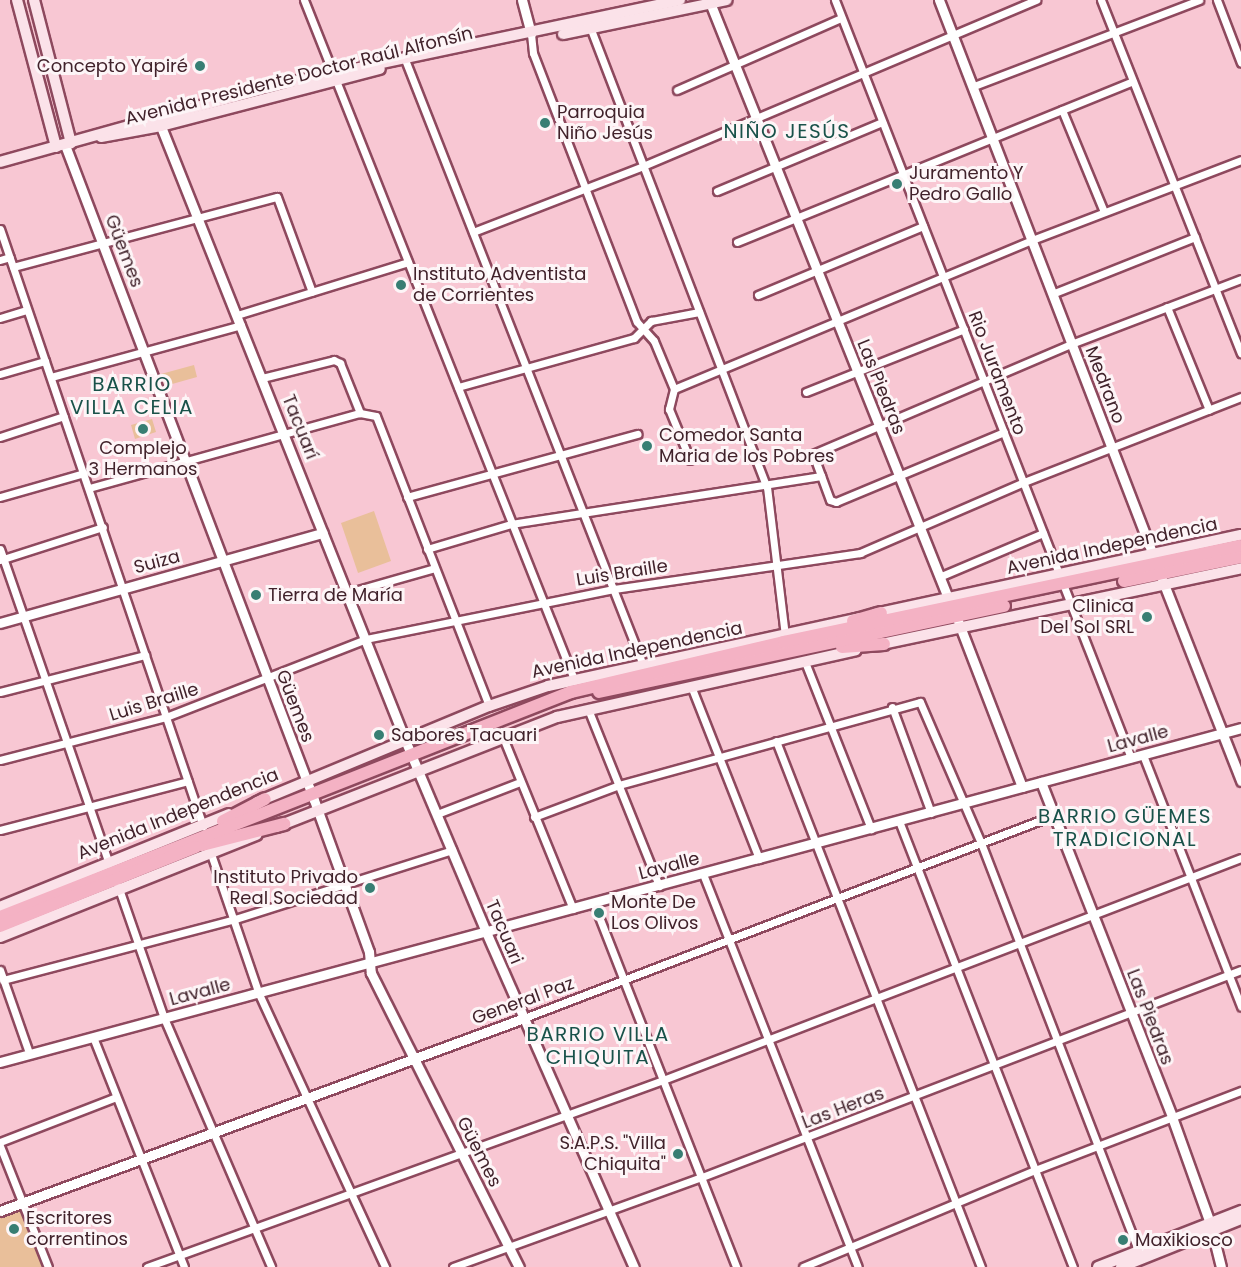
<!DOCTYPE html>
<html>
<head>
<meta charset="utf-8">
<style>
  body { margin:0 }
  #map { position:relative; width:1241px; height:1267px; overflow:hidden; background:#f8c7d3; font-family:Poppins,sans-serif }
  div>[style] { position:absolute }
  .green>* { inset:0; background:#e9bf9a }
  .roads { filter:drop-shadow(2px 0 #8e495e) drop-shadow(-2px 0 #8e495e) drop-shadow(0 2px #8e495e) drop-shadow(0 -2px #8e495e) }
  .minor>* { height:7px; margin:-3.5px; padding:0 3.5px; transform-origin:3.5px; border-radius:3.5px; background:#fff }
  .tertiary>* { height:9px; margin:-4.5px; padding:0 4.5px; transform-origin:4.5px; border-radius:4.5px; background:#fff }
  .secondary>* { height:10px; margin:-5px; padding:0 5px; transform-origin:5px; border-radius:5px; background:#fbe2e9 }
  .trunk>* { height:12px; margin:-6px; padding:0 6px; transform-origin:6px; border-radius:6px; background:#f4b2c4 }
  .dots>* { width:16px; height:16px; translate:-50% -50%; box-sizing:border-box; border:3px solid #fdf5f7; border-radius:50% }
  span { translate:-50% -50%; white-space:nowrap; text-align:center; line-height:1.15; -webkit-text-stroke:6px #fdf5f7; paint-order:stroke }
  .poi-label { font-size:18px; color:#41222b }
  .right { translate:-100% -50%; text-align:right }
  .left { translate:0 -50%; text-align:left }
  .street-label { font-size:18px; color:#41222b }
  .neighbourhood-label { font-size:20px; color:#19524a; letter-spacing:1.5px }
</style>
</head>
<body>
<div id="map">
  <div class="green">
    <i style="clip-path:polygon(194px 365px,197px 377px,165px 386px,161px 374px)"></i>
    <i style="clip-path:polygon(152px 419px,156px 432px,135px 439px,131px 425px)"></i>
    <i style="clip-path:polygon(374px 511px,391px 561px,358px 573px,341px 523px)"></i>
    <i style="clip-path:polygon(22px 1207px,45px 1267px,0 1267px,0 1216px)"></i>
  </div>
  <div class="roads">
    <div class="minor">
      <i style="left:304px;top:0;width:731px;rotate:68.32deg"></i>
      <i style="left:835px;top:0;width:814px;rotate:68.67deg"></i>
      <i style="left:1101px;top:0;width:380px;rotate:68.4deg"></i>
      <i style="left:1217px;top:0;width:67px;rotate:69.1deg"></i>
      <i style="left:590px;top:27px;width:493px;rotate:69deg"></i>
      <i style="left:767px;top:487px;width:149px;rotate:83.1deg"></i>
      <i style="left:531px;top:34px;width:19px;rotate:84deg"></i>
      <i style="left:533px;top:53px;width:288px;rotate:68.9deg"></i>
      <i style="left:637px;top:322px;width:25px;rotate:48deg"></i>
      <i style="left:654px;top:341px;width:52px;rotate:67.4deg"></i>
      <i style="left:674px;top:389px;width:21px;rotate:104deg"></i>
      <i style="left:669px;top:409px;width:55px;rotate:67.6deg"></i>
      <i style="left:404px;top:57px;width:653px;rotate:68.54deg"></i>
      <i style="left:974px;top:86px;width:241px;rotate:-20.9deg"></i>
      <i style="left:677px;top:90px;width:179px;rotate:-23.7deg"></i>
      <i style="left:1062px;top:110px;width:110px;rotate:67.6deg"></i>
      <i style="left:717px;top:191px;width:179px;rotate:-22.7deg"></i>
      <i style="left:0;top:229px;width:631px;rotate:71.22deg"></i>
      <i style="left:473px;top:232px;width:182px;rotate:-21.2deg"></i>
      <i style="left:643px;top:166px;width:427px;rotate:-22.9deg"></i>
      <i style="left:737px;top:242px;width:427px;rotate:-22.1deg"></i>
      <i style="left:0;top:260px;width:10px;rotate:-17deg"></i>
      <i style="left:13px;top:267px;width:273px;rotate:-14.9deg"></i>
      <i style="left:277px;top:197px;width:101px;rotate:69.8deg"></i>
      <i style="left:1052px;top:294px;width:154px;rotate:-21.7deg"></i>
      <i style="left:758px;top:295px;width:179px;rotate:-22.7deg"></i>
      <i style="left:1167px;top:307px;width:111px;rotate:67.8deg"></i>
      <i style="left:237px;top:315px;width:179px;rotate:-17.2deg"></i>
      <i style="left:0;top:318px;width:28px;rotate:-17deg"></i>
      <i style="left:0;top:374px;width:47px;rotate:-16.1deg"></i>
      <i style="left:51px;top:377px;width:197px;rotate:-15.3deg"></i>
      <i style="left:262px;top:378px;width:74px;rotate:-14deg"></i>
      <i style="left:334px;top:360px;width:7px;rotate:27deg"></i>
      <i style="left:340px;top:363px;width:54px;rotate:68.2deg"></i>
      <i style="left:458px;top:387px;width:183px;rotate:-15.6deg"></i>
      <i style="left:634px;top:338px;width:24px;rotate:-45deg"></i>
      <i style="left:651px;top:321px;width:49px;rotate:-10.6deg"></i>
      <i style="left:674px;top:389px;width:388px;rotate:-22.6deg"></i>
      <i style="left:1032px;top:240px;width:224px;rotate:-20.9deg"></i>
      <i style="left:806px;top:392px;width:170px;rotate:-21.7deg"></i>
      <i style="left:1004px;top:432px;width:182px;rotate:157.4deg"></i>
      <i style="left:836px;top:502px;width:6px;rotate:-162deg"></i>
      <i style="left:830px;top:500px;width:49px;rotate:-110.3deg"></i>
      <i style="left:813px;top:454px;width:280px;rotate:-23.1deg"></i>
      <i style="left:1071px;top:344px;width:182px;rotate:-20.9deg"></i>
      <i style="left:0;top:437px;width:67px;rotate:-18.2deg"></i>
      <i style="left:89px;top:488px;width:281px;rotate:-15.5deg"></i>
      <i style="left:360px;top:413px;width:16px;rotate:11deg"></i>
      <i style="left:376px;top:416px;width:311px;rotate:68.7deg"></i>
      <i style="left:0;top:497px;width:87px;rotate:-15.9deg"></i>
      <i style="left:407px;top:497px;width:239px;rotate:-15.3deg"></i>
      <i style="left:0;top:549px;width:333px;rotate:70.9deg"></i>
      <i style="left:427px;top:549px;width:88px;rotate:-16.6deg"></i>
      <i style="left:511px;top:524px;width:314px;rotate:-8.8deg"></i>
      <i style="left:0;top:560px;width:108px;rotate:-17.8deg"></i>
      <i style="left:939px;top:577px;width:113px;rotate:-22.9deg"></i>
      <i style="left:347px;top:593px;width:91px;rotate:-15.9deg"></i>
      <i style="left:805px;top:662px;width:180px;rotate:68.4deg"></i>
      <i style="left:691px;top:686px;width:186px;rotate:68.5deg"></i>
      <i style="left:0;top:692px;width:150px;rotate:-14.3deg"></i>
      <i style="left:892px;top:707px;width:113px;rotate:69.8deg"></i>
      <i style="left:588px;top:709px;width:191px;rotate:68.1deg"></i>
      <i style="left:502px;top:735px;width:188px;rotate:67.8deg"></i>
      <i style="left:776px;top:741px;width:565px;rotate:68.71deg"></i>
      <i style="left:1143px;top:755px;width:270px;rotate:68.7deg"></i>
      <i style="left:0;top:760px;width:171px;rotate:-14.5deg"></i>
      <i style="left:166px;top:717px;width:215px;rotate:-21.3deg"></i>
      <i style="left:366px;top:639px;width:253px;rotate:-11.4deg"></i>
      <i style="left:614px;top:589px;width:249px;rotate:-8.3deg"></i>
      <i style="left:860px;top:553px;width:179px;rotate:-23.4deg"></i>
      <i style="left:1024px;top:482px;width:233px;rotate:-21.4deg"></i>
      <i style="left:437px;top:814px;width:89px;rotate:-21.1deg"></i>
      <i style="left:534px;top:817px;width:91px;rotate:-20.6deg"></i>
      <i style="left:619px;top:785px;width:312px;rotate:-15.4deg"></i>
      <i style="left:920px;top:702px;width:154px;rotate:66.6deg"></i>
      <i style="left:981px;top:843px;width:439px;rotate:68.9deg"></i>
      <i style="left:899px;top:821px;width:479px;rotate:68.7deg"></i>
      <i style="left:0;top:830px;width:194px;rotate:-14.6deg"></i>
      <i style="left:211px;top:854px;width:148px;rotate:71.1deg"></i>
      <i style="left:259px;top:994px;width:301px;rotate:65.2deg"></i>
      <i style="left:703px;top:874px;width:422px;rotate:68.5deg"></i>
      <i style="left:118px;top:886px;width:140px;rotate:70.8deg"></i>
      <i style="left:164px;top:1018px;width:271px;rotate:66.7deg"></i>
      <i style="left:594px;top:904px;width:390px;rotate:68.6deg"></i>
      <i style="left:0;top:970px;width:88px;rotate:70.7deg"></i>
      <i style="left:3px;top:980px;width:240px;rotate:-14.7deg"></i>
      <i style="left:235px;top:919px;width:228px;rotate:-17.6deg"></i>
      <i style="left:524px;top:1018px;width:568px;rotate:-20.96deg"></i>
      <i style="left:93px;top:1037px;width:247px;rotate:68.4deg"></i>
      <i style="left:0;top:1142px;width:124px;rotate:-21.2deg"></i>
      <i style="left:0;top:1146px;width:130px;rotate:68.4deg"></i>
      <i style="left:147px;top:1267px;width:549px;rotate:-19.92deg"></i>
      <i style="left:663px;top:1080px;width:619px;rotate:-21.01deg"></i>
      <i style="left:453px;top:1267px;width:265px;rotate:-19.9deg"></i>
      <i style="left:702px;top:1177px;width:577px;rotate:-21.01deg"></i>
      <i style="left:803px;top:1267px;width:251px;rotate:-22.7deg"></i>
      <i style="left:1035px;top:1170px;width:221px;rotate:-21deg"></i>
    </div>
    <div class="tertiary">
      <i style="left:522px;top:0;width:35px;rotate:75deg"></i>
      <i style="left:709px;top:0;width:649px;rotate:68.21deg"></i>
      <i style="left:939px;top:0;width:600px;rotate:68.91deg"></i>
      <i style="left:158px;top:119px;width:668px;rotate:68.31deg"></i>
      <i style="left:405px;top:740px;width:208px;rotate:67.1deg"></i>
      <i style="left:486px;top:932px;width:366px;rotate:66.2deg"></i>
      <i style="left:65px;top:145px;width:701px;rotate:69.19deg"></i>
      <i style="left:314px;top:800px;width:162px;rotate:70.1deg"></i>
      <i style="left:369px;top:952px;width:21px;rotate:85deg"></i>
      <i style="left:371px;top:973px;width:329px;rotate:63.3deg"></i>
      <i style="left:1162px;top:579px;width:217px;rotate:68.6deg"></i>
      <i style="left:958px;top:621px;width:178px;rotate:68.9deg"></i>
      <i style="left:0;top:623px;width:335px;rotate:-15.6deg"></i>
      <i style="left:1041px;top:782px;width:360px;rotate:68.6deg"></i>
      <i style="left:1172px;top:1117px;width:113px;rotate:70.3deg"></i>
      <i style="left:1210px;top:1223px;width:45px;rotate:76deg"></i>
      <i style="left:0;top:1062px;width:1285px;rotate:-15.06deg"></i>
      <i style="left:0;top:1211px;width:558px;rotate:-20.22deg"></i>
    </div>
    <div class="secondary">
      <i style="left:17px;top:0;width:152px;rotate:75.1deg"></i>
      <i style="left:34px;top:0;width:148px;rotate:75.5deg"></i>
      <i style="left:563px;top:34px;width:167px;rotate:-11.7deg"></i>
      <i style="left:101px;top:137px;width:61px;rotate:-10.4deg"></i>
      <i style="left:161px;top:126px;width:226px;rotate:-14.6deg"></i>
      <i style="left:0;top:162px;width:278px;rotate:-15.6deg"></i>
      <i style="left:268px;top:87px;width:421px;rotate:-11.9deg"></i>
      <i style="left:875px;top:614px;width:374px;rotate:-12.2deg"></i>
      <i style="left:877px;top:645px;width:372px;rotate:-11.9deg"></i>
      <i style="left:257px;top:802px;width:251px;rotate:-22.5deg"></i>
      <i style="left:489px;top:706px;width:62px;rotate:-18.7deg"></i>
      <i style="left:548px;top:686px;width:319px;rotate:-12.3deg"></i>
      <i style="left:276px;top:827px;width:302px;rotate:-21.4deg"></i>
      <i style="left:557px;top:717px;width:306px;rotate:-12.6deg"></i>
      <i style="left:0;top:907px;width:247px;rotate:-22.1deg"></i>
      <i style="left:0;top:937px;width:276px;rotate:-21.7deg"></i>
      <i style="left:1098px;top:1267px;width:154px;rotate:-21.4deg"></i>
      <i style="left:1121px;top:1267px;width:129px;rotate:-21.8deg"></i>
    </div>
    <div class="trunk">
      <i style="left:1124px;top:581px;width:119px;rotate:-11.6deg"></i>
      <i style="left:853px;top:621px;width:29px;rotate:-16deg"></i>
      <i style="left:842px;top:647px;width:42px;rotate:-4.1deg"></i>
      <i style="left:599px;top:692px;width:414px;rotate:-12deg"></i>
      <i style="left:223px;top:821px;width:47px;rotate:-27.6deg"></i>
      <i style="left:202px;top:845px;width:85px;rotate:-14.4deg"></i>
      <i style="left:0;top:917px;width:614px;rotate:-21.51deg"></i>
      <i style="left:571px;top:692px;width:219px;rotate:-13.2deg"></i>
      <i style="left:784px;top:642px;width:467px;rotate:-11.9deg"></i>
      <i style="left:0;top:926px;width:211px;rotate:-22deg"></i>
    </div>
  </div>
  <div class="dots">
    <i style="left:200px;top:66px;background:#387e73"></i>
    <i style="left:545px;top:123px;background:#387e73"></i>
    <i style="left:897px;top:184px;background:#387e73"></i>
    <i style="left:401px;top:285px;background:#387e73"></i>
    <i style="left:143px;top:429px;background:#387e73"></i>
    <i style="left:647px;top:446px;background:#387e73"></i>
    <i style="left:256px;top:595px;background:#387e73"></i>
    <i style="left:1147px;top:617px;background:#387e73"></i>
    <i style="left:379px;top:735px;background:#387e73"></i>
    <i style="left:370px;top:888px;background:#387e73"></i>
    <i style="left:599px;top:913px;background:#387e73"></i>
    <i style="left:678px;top:1154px;background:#387e73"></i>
    <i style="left:14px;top:1229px;background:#387e73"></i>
    <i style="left:1123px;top:1240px;background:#387e73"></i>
  </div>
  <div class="poi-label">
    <span class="right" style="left:188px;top:66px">Concepto Yapiré</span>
    <span class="left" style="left:557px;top:123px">Parroquia<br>Niño Jesús</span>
    <span class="left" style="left:909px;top:184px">Juramento Y<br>Pedro Gallo</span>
    <span class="left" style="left:413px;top:285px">Instituto Adventista<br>de Corrientes</span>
    <span class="left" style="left:659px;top:446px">Comedor Santa<br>Maria de los Pobres</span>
    <span style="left:143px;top:459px">Complejo<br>3 Hermanos</span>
    <span class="left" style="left:268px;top:595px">Tierra de María</span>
    <span class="right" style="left:1134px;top:617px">Clinica<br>Del Sol SRL</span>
    <span class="left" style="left:391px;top:735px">Sabores Tacuari</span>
    <span class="right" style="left:358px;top:888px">Instituto Privado<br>Real Sociedad</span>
    <span class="left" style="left:611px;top:913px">Monte De<br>Los Olivos</span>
    <span class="right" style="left:666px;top:1154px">S.A.P.S. "Villa<br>Chiquita"</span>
    <span class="left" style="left:26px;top:1229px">Escritores<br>correntinos</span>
    <span class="left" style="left:1135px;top:1240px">Maxikiosco</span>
  </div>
  <div class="street-label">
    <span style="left:299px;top:76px;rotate:-14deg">Avenida Presidente Doctor Raúl Alfonsín</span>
    <span style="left:124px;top:251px;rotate:69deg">Güemes</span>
    <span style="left:997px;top:373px;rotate:69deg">Rio Juramento</span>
    <span style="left:1105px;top:385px;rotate:69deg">Medrano</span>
    <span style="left:881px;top:387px;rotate:68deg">Las Piedras</span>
    <span style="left:300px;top:427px;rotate:68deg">Tacuarí</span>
    <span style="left:1112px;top:546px;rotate:-12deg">Avenida Independencia</span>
    <span style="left:157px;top:562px;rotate:-15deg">Suiza</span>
    <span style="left:622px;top:573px;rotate:-9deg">Luis Braille</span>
    <span style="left:637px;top:650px;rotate:-12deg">Avenida Independencia</span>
    <span style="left:154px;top:702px;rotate:-17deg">Luis Braille</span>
    <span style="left:295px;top:706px;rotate:69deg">Güemes</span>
    <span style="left:1138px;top:739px;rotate:-15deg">Lavalle</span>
    <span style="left:178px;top:814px;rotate:-22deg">Avenida Independencia</span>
    <span style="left:669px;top:866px;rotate:-15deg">Lavalle</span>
    <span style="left:504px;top:932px;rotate:67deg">Tacuari</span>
    <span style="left:200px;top:992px;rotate:-15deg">Lavalle</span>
    <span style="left:523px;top:1001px;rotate:-20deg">General Paz</span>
    <span style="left:1150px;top:1017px;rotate:69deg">Las Piedras</span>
    <span style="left:843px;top:1108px;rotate:-21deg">Las Heras</span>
    <span style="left:479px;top:1152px;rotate:63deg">Güemes</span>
  </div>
  <div class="neighbourhood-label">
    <span style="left:787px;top:131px">NIÑO JESÚS</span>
    <span style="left:132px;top:396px">BARRIO<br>VILLA CELIA</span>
    <span style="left:1125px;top:828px">BARRIO GÜEMES<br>TRADICIONAL</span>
    <span style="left:598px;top:1046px">BARRIO VILLA<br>CHIQUITA</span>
  </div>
</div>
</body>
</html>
